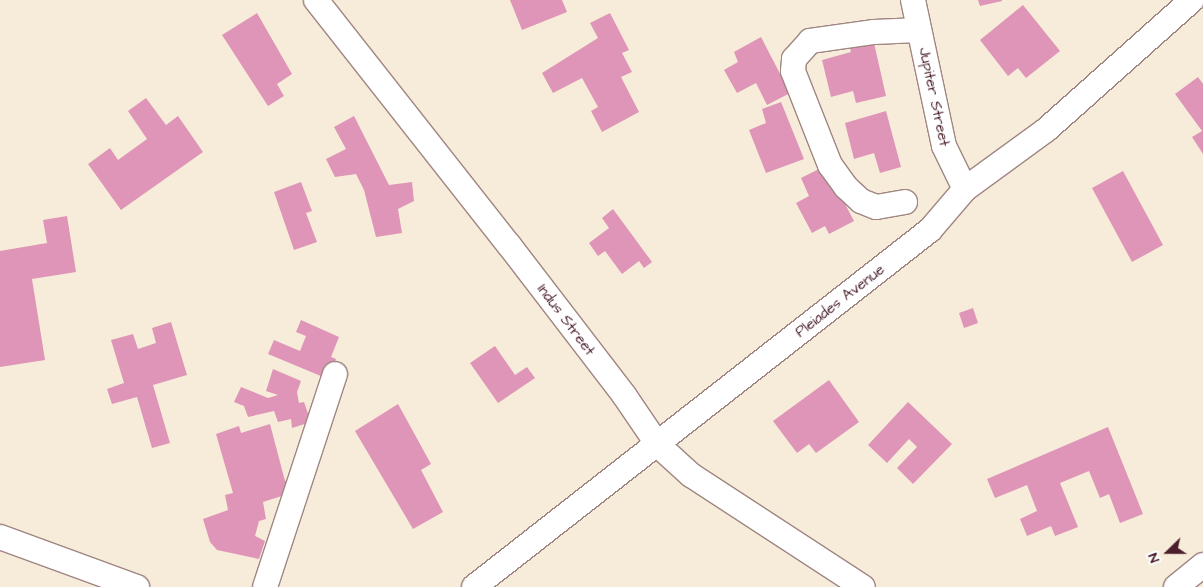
<!DOCTYPE html>
<html>
<head>
<meta charset="utf-8">
<style>
  body { margin:0 }
  #map { position:relative; width:1203px; height:587px; overflow:hidden; background:#f7ecda; font-family:"Architects Daughter",sans-serif }
  div>[style] { position:absolute }
  .building>* { inset:0; background:#de95b7 }
  .roads { filter:drop-shadow(1px 0 #a08682) drop-shadow(-1px 0 #a08682) drop-shadow(0 1px #a08682) drop-shadow(0 -1px #a08682) }
  .minor>* { height:24px; margin:-12px; padding:0 12px; transform-origin:12px; border-radius:12px; background:#fff }
  span { translate:-50% -50%; white-space:nowrap; text-align:center; line-height:1.15; -webkit-text-stroke:4px #fff; paint-order:stroke }
  .street-label { font-size:15px; color:#4a1f2b }
  .north { position:absolute; left:1143px; top:527px; width:50px; height:50px; -webkit-text-stroke:4px #fff; paint-order:stroke; rotate:248deg; font-size:14px; font-weight:700; line-height:20px; text-align:center; color:#4a1f2b }
  .north::after { content:''; display:block; margin:auto; width:18px; height:22px; background:#4a1f2b; clip-path:polygon(50% 0,100% 100%,50% 72%,0 100%) }
</style>
</head>
<body>
<div id="map">
  <div class="building">
    <i style="clip-path:polygon(510px 0,562px 0,567px 12px,522px 30px)"></i>
    <i style="clip-path:polygon(978px 0,1002px 0,1002px 1px,980px 6px)"></i>
    <i style="clip-path:polygon(1023px 5px,1060px 51px,1026px 78px,1018px 68px,1008px 76px,980px 40px)"></i>
    <i style="clip-path:polygon(257px 13px,292px 74px,277px 84px,284px 96px,268px 106px,222px 35px)"></i>
    <i style="clip-path:polygon(610px 13px,629px 50px,622px 53px,632px 72px,621px 77px,639px 112px,602px 132px,591px 111px,598px 107px,582px 78px,553px 93px,542px 73px,598px 38px,590px 23px)"></i>
    <i style="clip-path:polygon(872px 34px,886px 96px,856px 103px,853px 91px,831px 97px,822px 60px,851px 52px,848px 40px)"></i>
    <i style="clip-path:polygon(761px 37px,790px 93px,767px 105px,756px 83px,737px 93px,724px 70px,738px 62px,734px 52px)"></i>
    <i style="clip-path:polygon(1198px 77px,1203px 84px,1203px 154px,1192px 137px,1202px 131px,1175px 94px)"></i>
    <i style="clip-path:polygon(146px 98px,166px 125px,178px 116px,203px 152px,121px 210px,88px 164px,110px 148px,118px 160px,147px 139px,128px 111px)"></i>
    <i style="clip-path:polygon(781px 102px,804px 159px,766px 173px,749px 130px,766px 123px,762px 109px)"></i>
    <i style="clip-path:polygon(886px 111px,901px 167px,880px 173px,874px 153px,854px 159px,845px 123px)"></i>
    <i style="clip-path:polygon(354px 116px,389px 185px,412px 182px,414px 201px,398px 209px,402px 233px,376px 237px,364px 190px,356px 174px,335px 177px,326px 159px,346px 149px,334px 127px)"></i>
    <i style="clip-path:polygon(825px 166px,854px 221px,829px 234px,825px 226px,812px 233px,796px 203px,809px 196px,801px 178px)"></i>
    <i style="clip-path:polygon(1123px 171px,1163px 245px,1132px 262px,1092px 188px)"></i>
    <i style="clip-path:polygon(301px 182px,312px 211px,306px 213px,317px 242px,294px 250px,274px 192px)"></i>
    <i style="clip-path:polygon(613px 209px,652px 262px,644px 268px,639px 261px,622px 274px,605px 251px,598px 256px,589px 243px,609px 228px,602px 218px)"></i>
    <i style="clip-path:polygon(67px 216px,76px 272px,32px 279px,45px 360px,0 367px,0 251px,47px 243px,43px 220px)"></i>
    <i style="clip-path:polygon(973px 308px,978px 323px,964px 328px,959px 313px)"></i>
    <i style="clip-path:polygon(301px 320px,339px 337px,331px 357px,336px 359px,328px 379px,268px 354px,274px 340px,300px 351px,306px 336px,296px 332px)"></i>
    <i style="clip-path:polygon(171px 322px,187px 375px,153px 385px,170px 443px,152px 448px,137px 397px,112px 404px,107px 389px,124px 383px,111px 340px,133px 334px,138px 349px,156px 343px,152px 328px)"></i>
    <i style="clip-path:polygon(495px 346px,515px 375px,527px 367px,535px 378px,498px 403px,470px 363px)"></i>
    <i style="clip-path:polygon(273px 369px,301px 381px,297px 392px,299px 403px,304px 402px,311px 422px,292px 428px,291px 419px,278px 422px,274px 411px,248px 417px,244px 406px,234px 402px,241px 387px,268px 398px,278px 395px,266px 391px)"></i>
    <i style="clip-path:polygon(829px 380px,859px 422px,816px 453px,809px 444px,797px 453px,773px 421px)"></i>
    <i style="clip-path:polygon(908px 402px,952px 444px,913px 484px,897px 468px,917px 447px,909px 439px,887px 463px,868px 445px)"></i>
    <i style="clip-path:polygon(398px 404px,431px 464px,421px 470px,443px 512px,413px 529px,355px 431px)"></i>
    <i style="clip-path:polygon(270px 424px,285px 481px,292px 479px,294px 492px,263px 502px,266px 519px,259px 521px,255px 536px,265px 541px,259px 559px,217px 550px,210px 542px,203px 519px,228px 510px,225px 495px,233px 493px,216px 434px,239px 426px,241px 433px)"></i>
    <i style="clip-path:polygon(1108px 427px,1143px 514px,1120px 523px,1109px 494px,1100px 498px,1089px 471px,1060px 483px,1078px 527px,1055px 536px,1051px 526px,1027px 536px,1020px 519px,1037px 511px,1027px 485px,995px 498px,987px 479px)"></i>
  </div>
  <div class="roads">
    <div class="minor">
      <i style="left:316px;top:0;width:312px;rotate:51.8deg"></i>
      <i style="left:509px;top:245px;width:189px;rotate:52.5deg"></i>
      <i style="left:624px;top:395px;width:60px;rotate:55.8deg"></i>
      <i style="left:658px;top:445px;width:45px;rotate:42.3deg"></i>
      <i style="left:691px;top:475px;width:205px;rotate:33.1deg"></i>
      <i style="left:913px;top:0;width:149px;rotate:78deg"></i>
      <i style="left:944px;top:146px;width:48px;rotate:64deg"></i>
      <i style="left:905px;top:202px;width:29px;rotate:170deg"></i>
      <i style="left:876px;top:207px;width:16px;rotate:-158deg"></i>
      <i style="left:861px;top:201px;width:21px;rotate:-137deg"></i>
      <i style="left:846px;top:187px;width:27px;rotate:-126deg"></i>
      <i style="left:830px;top:165px;width:101px;rotate:-111.5deg"></i>
      <i style="left:793px;top:71px;width:12px;rotate:-85deg"></i>
      <i style="left:794px;top:59px;width:24px;rotate:-48deg"></i>
      <i style="left:810px;top:41px;width:65px;rotate:-8deg"></i>
      <i style="left:874px;top:32px;width:45px;rotate:-2.5deg"></i>
      <i style="left:0;top:537px;width:146px;rotate:20.1deg"></i>
      <i style="left:265px;top:587px;width:224px;rotate:-71.8deg"></i>
      <i style="left:474px;top:587px;width:579px;rotate:-38.06deg"></i>
      <i style="left:930px;top:230px;width:54px;rotate:-49.5deg"></i>
      <i style="left:965px;top:189px;width:100px;rotate:-36.1deg"></i>
      <i style="left:1046px;top:130px;width:195px;rotate:-41.7deg"></i>
      <i style="left:1176px;top:587px;width:35px;rotate:-39deg"></i>
    </div>
  </div>
  <div class="street-label">
    <span style="left:934px;top:97px;rotate:78deg">Jupiter Street</span>
    <span style="left:840px;top:301px;rotate:-38deg">Pleiades Avenue</span>
    <span style="left:566px;top:320px;rotate:53deg">Indus Street</span>
  </div>
  <div class="north">N</div>
</div>
</body>
</html>
